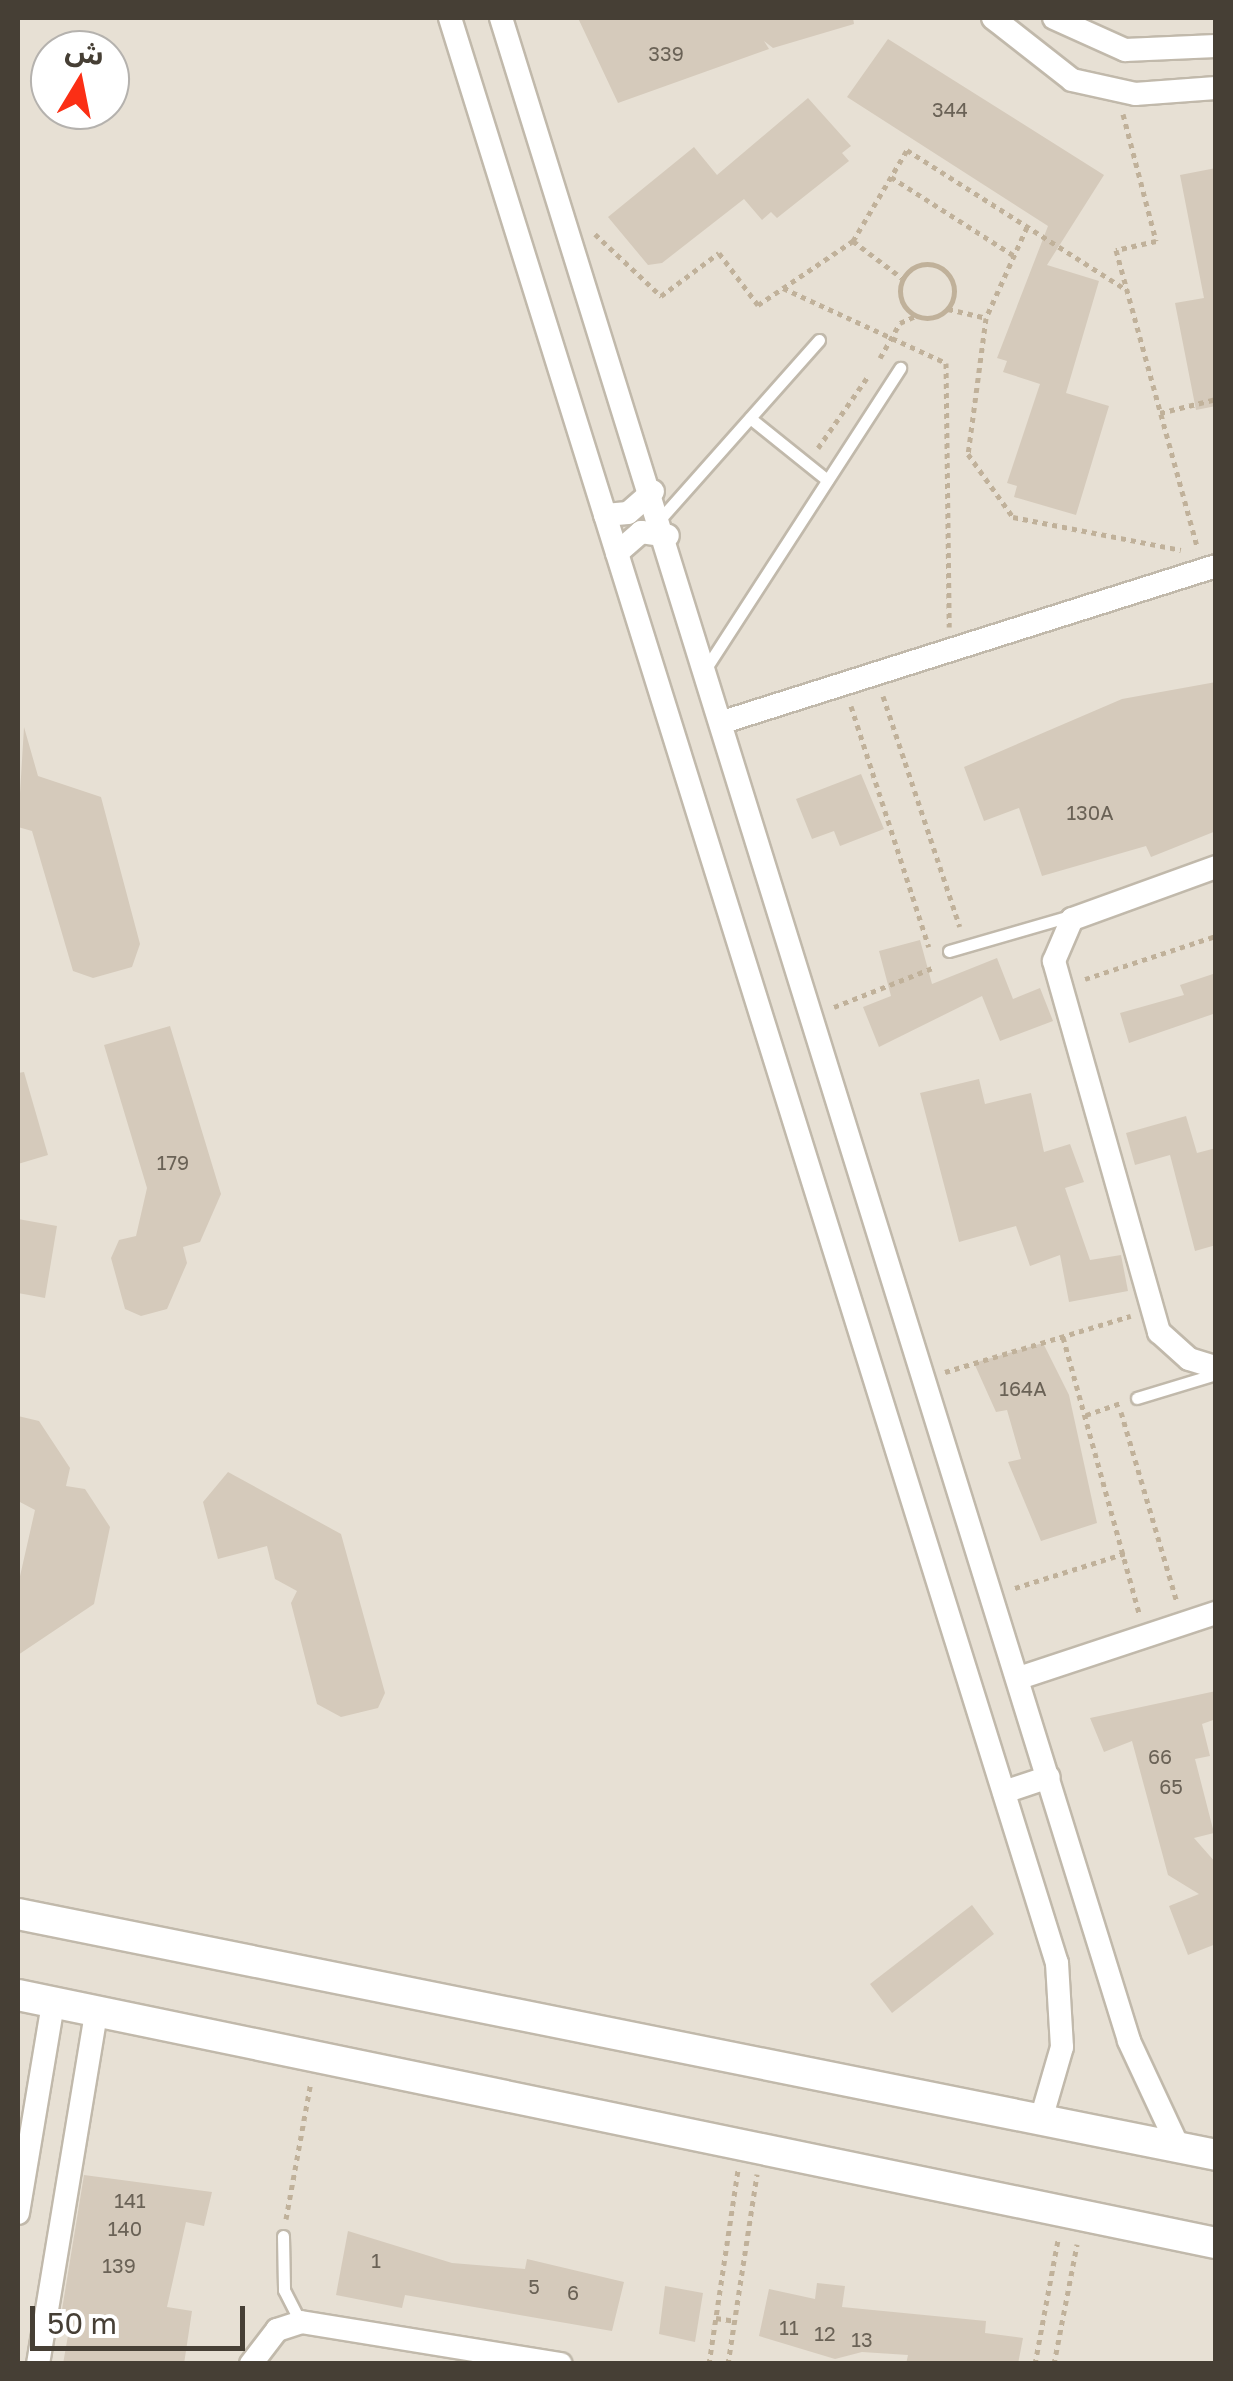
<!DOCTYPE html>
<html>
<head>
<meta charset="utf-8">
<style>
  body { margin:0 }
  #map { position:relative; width:1233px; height:2381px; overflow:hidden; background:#f3efe6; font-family:"Golos Text","Noto Sans Arabic",sans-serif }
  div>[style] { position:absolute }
  .residential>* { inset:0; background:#e7e0d4 }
  .building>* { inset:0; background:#d5cabb }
  .path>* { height:5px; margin-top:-2.5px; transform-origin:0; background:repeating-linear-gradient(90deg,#c0b19a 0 5px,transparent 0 10px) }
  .path>.ring { margin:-2.5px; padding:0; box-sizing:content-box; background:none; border:5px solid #c0b19a; border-radius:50% }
  .roads { filter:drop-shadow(2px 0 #c1b9ab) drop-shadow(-2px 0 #c1b9ab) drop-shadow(0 2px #c1b9ab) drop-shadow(0 -2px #c1b9ab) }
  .service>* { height:11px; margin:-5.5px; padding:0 5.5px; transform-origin:5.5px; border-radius:5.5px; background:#fff }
  .minor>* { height:22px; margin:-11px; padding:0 11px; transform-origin:11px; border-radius:11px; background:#fff }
  .tertiary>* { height:30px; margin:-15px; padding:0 15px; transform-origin:15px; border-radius:15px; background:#fff }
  span { translate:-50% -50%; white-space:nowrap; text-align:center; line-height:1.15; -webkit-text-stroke:10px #fff; paint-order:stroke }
  .number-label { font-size:20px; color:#6a6256 }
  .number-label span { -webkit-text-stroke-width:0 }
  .frame { position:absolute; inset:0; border:20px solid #463f35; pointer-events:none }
  .north { position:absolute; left:30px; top:30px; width:100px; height:100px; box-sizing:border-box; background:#fff; border:2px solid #b5b2ae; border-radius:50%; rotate:10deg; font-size:28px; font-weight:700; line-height:40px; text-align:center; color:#463f35 }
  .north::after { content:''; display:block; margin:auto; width:35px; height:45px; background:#fb2f15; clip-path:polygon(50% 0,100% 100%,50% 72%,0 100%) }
  .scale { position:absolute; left:30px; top:2306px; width:215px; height:45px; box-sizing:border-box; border:5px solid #463f35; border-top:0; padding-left:12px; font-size:30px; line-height:35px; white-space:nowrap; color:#463f35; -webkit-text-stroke:8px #fff; paint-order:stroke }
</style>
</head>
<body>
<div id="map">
  <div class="residential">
    <i style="clip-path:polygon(evenodd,18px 18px,1215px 18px,1215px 2363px,18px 2363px,18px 18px,50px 50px,110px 50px,110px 110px,50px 110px,50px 50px)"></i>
  </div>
  <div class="building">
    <i style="clip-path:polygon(578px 18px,853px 18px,854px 24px,773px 48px,764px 41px,769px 49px,618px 103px)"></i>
    <i style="clip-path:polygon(888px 39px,1104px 175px,1047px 265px,1099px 281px,1066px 393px,1109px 406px,1076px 515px,1014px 497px,1017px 486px,1007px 483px,1040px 384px,1003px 372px,1007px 361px,997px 358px,1048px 226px,847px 97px)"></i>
    <i style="clip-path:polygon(808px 98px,851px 146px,842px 153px,849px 161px,777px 218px,771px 212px,762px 220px,744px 199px,662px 263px,648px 265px,608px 217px,694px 147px,717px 175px)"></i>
    <i style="clip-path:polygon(1216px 168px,1216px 406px,1196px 410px,1175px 303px,1204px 298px,1180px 175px)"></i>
    <i style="clip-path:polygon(1216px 682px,1216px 831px,1151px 857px,1146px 846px,1042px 876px,1019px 808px,984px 821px,964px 767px,1122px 699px)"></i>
    <i style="clip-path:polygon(24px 727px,38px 776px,101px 797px,140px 944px,132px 967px,93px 978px,73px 971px,32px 831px,18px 827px)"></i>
    <i style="clip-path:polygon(861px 774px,884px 829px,840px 846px,834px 831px,812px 839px,796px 799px)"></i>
    <i style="clip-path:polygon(920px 940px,932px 984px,997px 958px,1013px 999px,1040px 988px,1053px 1021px,1000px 1041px,982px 996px,879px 1047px,863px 1007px,891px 996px,879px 951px)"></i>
    <i style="clip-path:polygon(1216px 973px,1216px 1013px,1129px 1043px,1120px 1013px,1184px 995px,1180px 985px)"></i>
    <i style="clip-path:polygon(170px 1026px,221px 1194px,200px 1242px,183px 1247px,187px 1263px,167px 1309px,141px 1316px,125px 1309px,111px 1258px,119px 1240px,136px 1236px,147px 1188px,104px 1045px)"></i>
    <i style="clip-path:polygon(24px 1072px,48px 1155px,18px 1164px,18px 1073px)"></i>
    <i style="clip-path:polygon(979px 1079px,985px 1104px,1031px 1093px,1044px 1152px,1070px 1144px,1084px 1182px,1065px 1188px,1090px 1260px,1121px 1255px,1128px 1291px,1069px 1302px,1060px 1255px,1030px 1266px,1016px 1226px,959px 1242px,920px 1093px)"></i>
    <i style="clip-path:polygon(1186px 1116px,1197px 1153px,1216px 1148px,1216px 1245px,1195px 1251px,1170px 1155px,1135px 1165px,1126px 1133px)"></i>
    <i style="clip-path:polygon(18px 1219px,57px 1226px,45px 1298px,18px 1293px)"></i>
    <i style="clip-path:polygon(1043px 1343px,1069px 1395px,1097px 1523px,1041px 1541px,1008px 1462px,1021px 1459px,1007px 1410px,996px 1412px,974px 1363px)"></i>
    <i style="clip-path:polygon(18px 1416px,39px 1421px,70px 1468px,66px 1486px,85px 1489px,110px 1527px,94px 1604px,18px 1655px,18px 1585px,35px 1510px,18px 1501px)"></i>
    <i style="clip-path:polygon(228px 1472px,341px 1534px,385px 1693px,378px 1708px,341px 1717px,317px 1704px,291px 1603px,297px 1591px,275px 1579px,267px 1546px,218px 1559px,203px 1502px)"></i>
    <i style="clip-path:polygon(1216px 1691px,1216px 1719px,1202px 1724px,1210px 1756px,1195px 1759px,1214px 1833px,1194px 1838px,1216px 1863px,1216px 1944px,1188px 1955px,1169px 1906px,1199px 1894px,1168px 1875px,1132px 1741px,1104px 1752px,1090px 1718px)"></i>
    <i style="clip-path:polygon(972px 1905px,994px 1934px,892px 2013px,870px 1984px)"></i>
    <i style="clip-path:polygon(84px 2175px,212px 2192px,204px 2226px,186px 2222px,167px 2307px,192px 2311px,184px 2364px,63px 2364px,70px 2324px,60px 2322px)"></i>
    <i style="clip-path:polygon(348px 2231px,452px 2263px,525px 2269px,527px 2259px,624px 2282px,612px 2331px,405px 2295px,402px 2308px,336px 2295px)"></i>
    <i style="clip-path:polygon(817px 2283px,845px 2286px,842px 2307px,986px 2321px,985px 2333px,1023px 2338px,1018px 2364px,906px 2364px,908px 2355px,862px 2352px,835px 2359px,759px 2336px,769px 2289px,815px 2299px)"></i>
    <i style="clip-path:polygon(665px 2286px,703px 2293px,695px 2342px,659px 2334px)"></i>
  </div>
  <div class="path">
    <i style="left:1123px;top:114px;width:131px;rotate:75.4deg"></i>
    <i style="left:1156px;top:241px;width:41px;rotate:167.3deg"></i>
    <i style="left:1116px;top:250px;width:308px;rotate:74.7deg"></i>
    <i style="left:891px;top:177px;width:145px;rotate:32.6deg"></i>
    <i style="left:1027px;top:227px;width:100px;rotate:114.3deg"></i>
    <i style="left:986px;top:318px;width:137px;rotate:97.5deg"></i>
    <i style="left:968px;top:454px;width:77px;rotate:54.5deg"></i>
    <i style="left:1013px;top:517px;width:171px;rotate:11.1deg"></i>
    <i style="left:595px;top:234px;width:91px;rotate:43.2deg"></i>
    <i style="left:661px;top:296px;width:72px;rotate:-36.6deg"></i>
    <i style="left:719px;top:253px;width:65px;rotate:53.1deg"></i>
    <i style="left:758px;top:305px;width:115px;rotate:-34deg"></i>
    <i style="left:853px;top:241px;width:106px;rotate:-59.3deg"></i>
    <i style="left:907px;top:150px;width:261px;rotate:32.5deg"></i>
    <i style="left:853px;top:241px;width:61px;rotate:37.1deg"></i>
    <i class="ring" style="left:900px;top:264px;width:49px;height:49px"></i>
    <i style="left:783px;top:288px;width:179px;rotate:24.7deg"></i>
    <i style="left:946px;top:363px;width:264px;rotate:89.3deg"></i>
    <i style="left:948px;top:309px;width:39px;rotate:13deg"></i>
    <i style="left:880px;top:358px;width:40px;rotate:-60.3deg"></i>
    <i style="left:900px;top:323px;width:17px;rotate:-24deg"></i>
    <i style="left:1160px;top:413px;width:58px;rotate:-14deg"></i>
    <i style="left:818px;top:448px;width:89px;rotate:-55.1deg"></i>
    <i style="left:883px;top:696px;width:243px;rotate:71.6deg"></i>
    <i style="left:851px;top:706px;width:253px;rotate:72.1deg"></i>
    <i style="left:1085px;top:979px;width:138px;rotate:-18.2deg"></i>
    <i style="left:834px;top:1007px;width:109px;rotate:-21.6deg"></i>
    <i style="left:1063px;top:1337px;width:286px;rotate:74.6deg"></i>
    <i style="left:945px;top:1372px;width:194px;rotate:-16.8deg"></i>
    <i style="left:1121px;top:1412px;width:198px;rotate:73.6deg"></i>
    <i style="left:1086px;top:1415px;width:37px;rotate:-19deg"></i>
    <i style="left:1015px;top:1588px;width:116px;rotate:-17.5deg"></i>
    <i style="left:286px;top:2219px;width:139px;rotate:-79.7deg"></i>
    <i style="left:716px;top:2318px;width:18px;rotate:9deg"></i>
    <i style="left:709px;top:2364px;width:196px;rotate:-81.5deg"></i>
    <i style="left:728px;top:2364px;width:192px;rotate:-81.3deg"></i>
    <i style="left:1035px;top:2364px;width:126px;rotate:-79.5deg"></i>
    <i style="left:1054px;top:2364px;width:122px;rotate:-79.1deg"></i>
  </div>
  <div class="roads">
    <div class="service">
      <i style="left:750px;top:418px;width:99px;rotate:38.8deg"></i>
      <i style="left:661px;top:518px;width:238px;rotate:-48.4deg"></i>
      <i style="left:708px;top:665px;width:354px;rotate:-57.1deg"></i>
      <i style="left:949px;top:951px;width:126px;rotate:-16.1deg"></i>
      <i style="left:1137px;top:1398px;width:83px;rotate:-16.9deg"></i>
      <i style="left:283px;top:2236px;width:54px;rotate:88.9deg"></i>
      <i style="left:284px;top:2290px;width:36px;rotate:63deg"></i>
    </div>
    <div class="minor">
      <i style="left:450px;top:18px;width:2038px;rotate:72.67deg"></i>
      <i style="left:1057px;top:1963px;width:84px;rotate:86.6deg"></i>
      <i style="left:1062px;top:2047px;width:72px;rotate:106.2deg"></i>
      <i style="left:501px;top:18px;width:2118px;rotate:72.75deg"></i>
      <i style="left:1129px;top:2041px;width:118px;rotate:65deg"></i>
      <i style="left:993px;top:18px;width:100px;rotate:38.1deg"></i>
      <i style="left:1072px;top:80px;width:65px;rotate:12.5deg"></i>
      <i style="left:1135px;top:94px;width:81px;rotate:-4.2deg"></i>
      <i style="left:1054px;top:18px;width:78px;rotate:24.3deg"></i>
      <i style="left:1125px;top:50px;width:91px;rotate:-2.5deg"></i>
      <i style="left:605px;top:515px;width:23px;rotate:-5deg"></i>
      <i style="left:628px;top:513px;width:33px;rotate:-41deg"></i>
      <i style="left:617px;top:553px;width:32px;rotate:-41deg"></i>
      <i style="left:641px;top:532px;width:27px;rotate:8deg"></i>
      <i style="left:726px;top:721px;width:514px;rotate:-17.55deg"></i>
      <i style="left:1216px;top:867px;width:153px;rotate:160.1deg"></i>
      <i style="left:1072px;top:919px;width:46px;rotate:113.2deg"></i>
      <i style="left:1054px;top:961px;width:386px;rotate:74.2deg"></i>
      <i style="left:1159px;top:1332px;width:40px;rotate:42deg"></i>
      <i style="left:1189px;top:1359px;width:28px;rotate:17deg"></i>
      <i style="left:1019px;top:1678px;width:207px;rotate:-18.3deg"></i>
      <i style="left:1004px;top:1792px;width:47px;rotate:-18.4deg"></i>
      <i style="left:18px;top:2213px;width:213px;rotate:-80.5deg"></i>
      <i style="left:38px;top:2364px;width:357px;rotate:-80.6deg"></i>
      <i style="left:251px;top:2364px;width:43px;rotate:-52.6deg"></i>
      <i style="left:277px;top:2330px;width:25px;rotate:-18deg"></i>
      <i style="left:301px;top:2322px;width:263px;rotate:9.2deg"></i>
    </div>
    <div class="tertiary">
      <i style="left:18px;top:1914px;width:1222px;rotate:11.37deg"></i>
      <i style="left:18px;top:1995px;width:1223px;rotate:11.7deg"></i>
    </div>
  </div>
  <div class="number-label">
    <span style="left:666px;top:53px">339</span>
    <span style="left:950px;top:109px">344</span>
    <span style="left:1090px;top:812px">130A</span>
    <span style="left:173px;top:1162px">179</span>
    <span style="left:1023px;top:1388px">164A</span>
    <span style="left:1160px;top:1756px">66</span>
    <span style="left:1171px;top:1786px">65</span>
    <span style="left:130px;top:2200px">141</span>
    <span style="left:125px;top:2228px">140</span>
    <span style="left:376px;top:2260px">1</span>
    <span style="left:119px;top:2265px">139</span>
    <span style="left:534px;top:2286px">5</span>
    <span style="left:573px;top:2292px">6</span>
    <span style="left:789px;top:2327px">11</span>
    <span style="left:825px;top:2333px">12</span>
    <span style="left:862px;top:2339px">13</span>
  </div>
  <div class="frame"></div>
  <div class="north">ش</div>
  <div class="scale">50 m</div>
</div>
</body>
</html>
